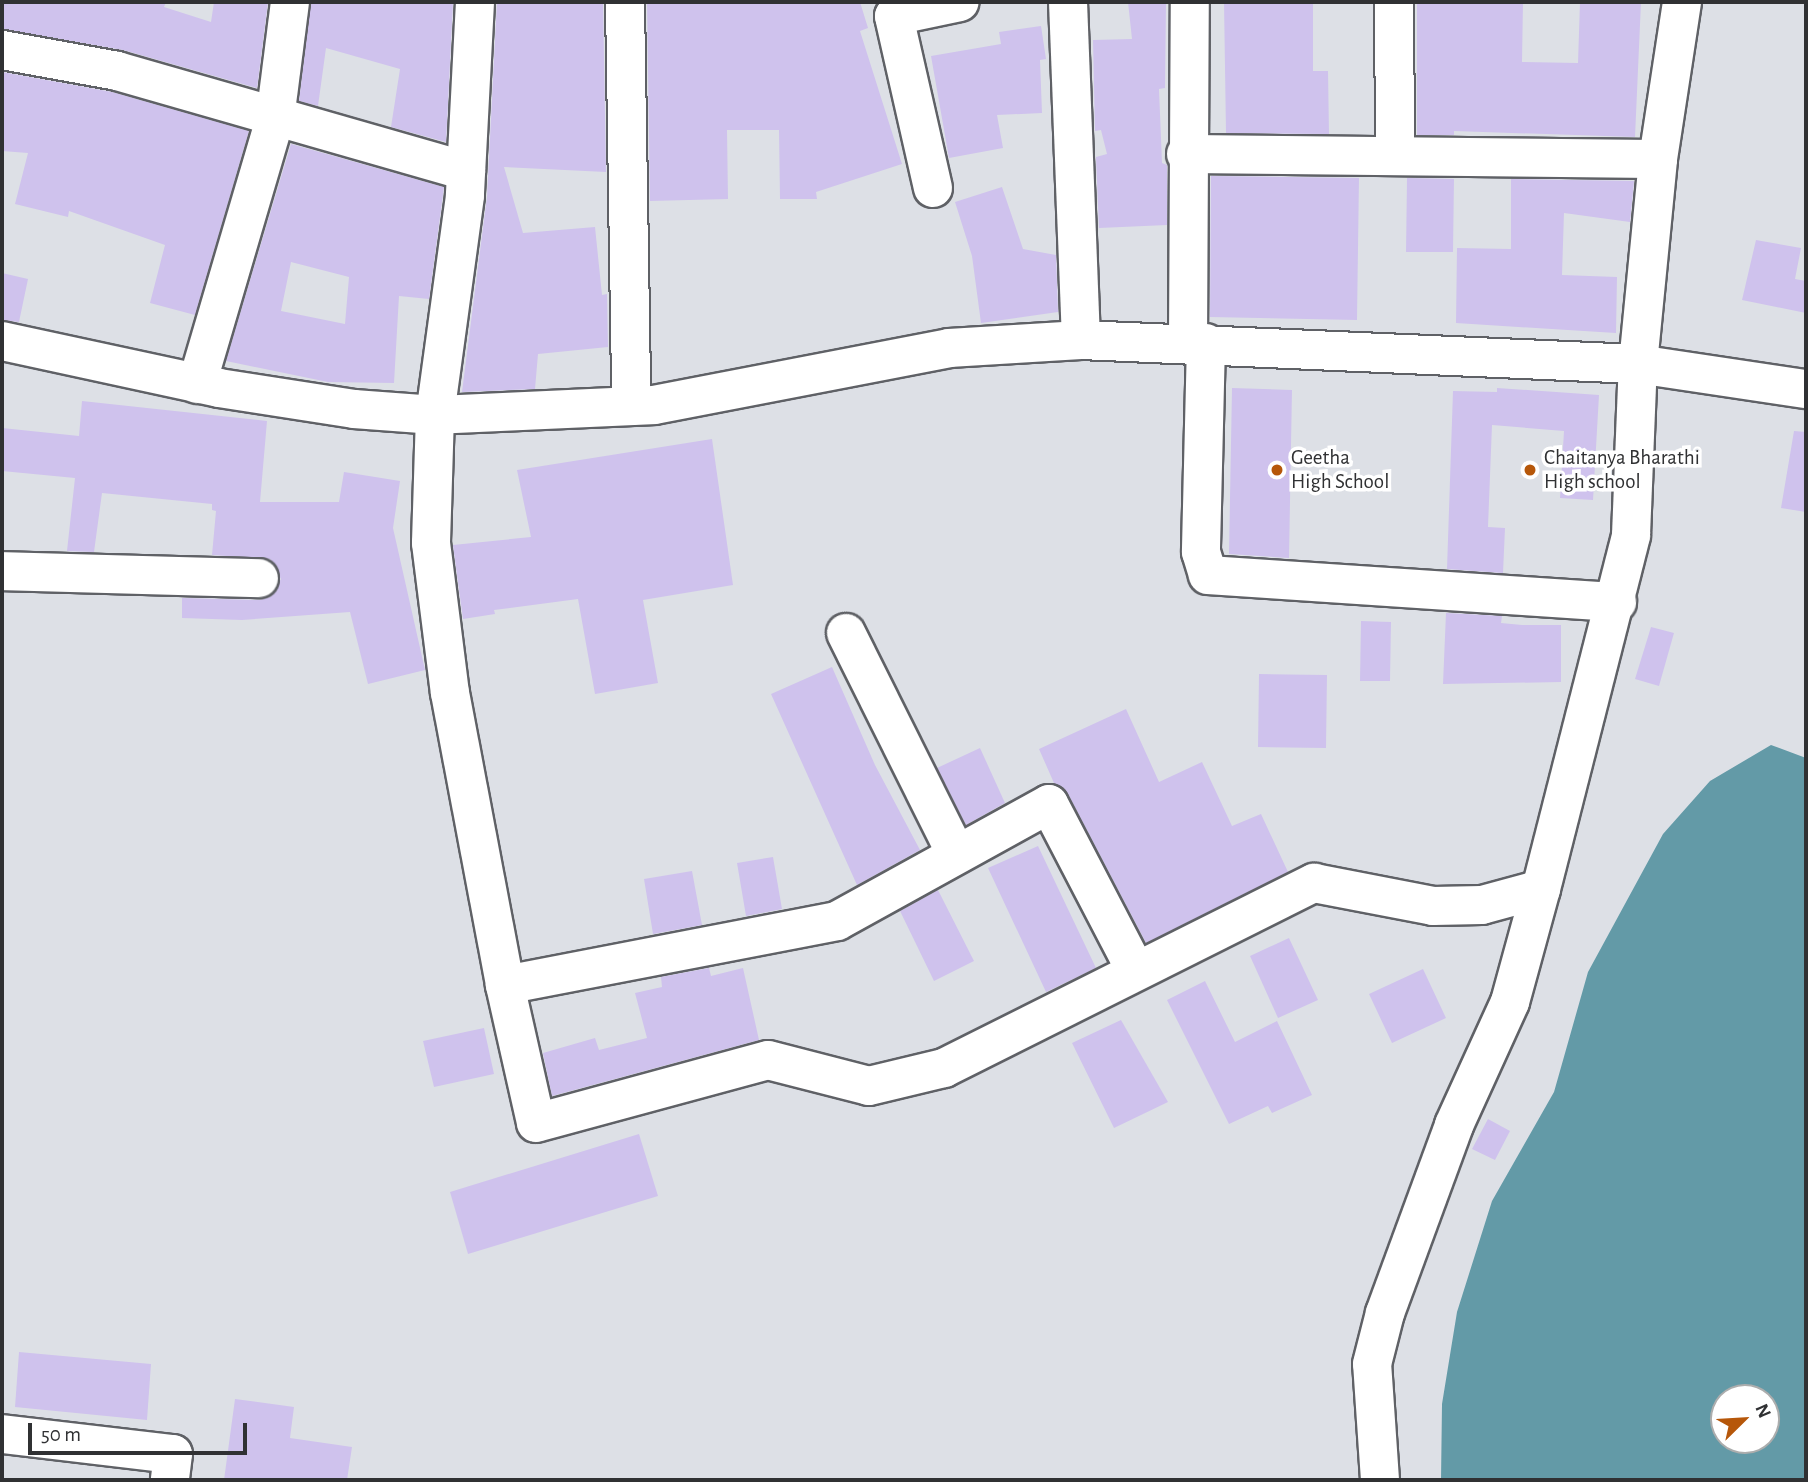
<!DOCTYPE html>
<html>
<head>
<meta charset="utf-8">
<style>
  body { margin:0 }
  #map { position:relative; width:1808px; height:1482px; overflow:hidden; background:#dde0e6; font-family:"Alegreya Sans",sans-serif }
  div>[style] { position:absolute }
  .water>* { inset:0; background:#639aa7 }
  .building>* { inset:0; background:#cfc2ed }
  .roads { filter:drop-shadow(2px 0 #5f6166) drop-shadow(-2px 0 #5f6166) drop-shadow(0 2px #5f6166) drop-shadow(0 -2px #5f6166) }
  .minor>* { height:38px; margin:-19px; padding:0 19px; transform-origin:19px; border-radius:19px; background:#fff }
  .dots>* { width:19px; height:19px; translate:-50% -50%; box-sizing:border-box; border:4px solid #fff; border-radius:50% }
  span { translate:-50% -50%; white-space:nowrap; text-align:center; line-height:1.15; -webkit-text-stroke:7px #fff; paint-order:stroke }
  .poi-label { font-size:21px; color:#303133 }
  .left { translate:0 -50%; text-align:left }
  .frame { position:absolute; inset:0; border:4px solid #303133; pointer-events:none }
  .north { position:absolute; left:1710px; top:1384px; width:70px; height:70px; box-sizing:border-box; background:#fff; border:2px solid #acadad; border-radius:50%; rotate:66deg; font-size:19px; font-weight:700; line-height:28px; text-align:center; color:#303133 }
  .north::after { content:''; display:block; margin:auto; width:24px; height:32px; background:#b6570a; clip-path:polygon(50% 0,100% 100%,50% 72%,0 100%) }
  .scale { position:absolute; left:28px; top:1423px; width:219px; height:32px; box-sizing:border-box; border:4px solid #303133; border-top:0; padding-left:9px; font-size:21px; line-height:24px; white-space:nowrap; color:#303133; -webkit-text-stroke:5px #fff; paint-order:stroke }
</style>
</head>
<body>
<div id="map">
  <div class="water">
    <i style="clip-path:polygon(evenodd,1771px 745px,1806px 758px,1806px 1480px,1441px 1480px,1442px 1404px,1457px 1312px,1492px 1201px,1554px 1092px,1588px 972px,1663px 834px,1710px 781px,1771px 745px,1724px 1398px,1766px 1398px,1766px 1440px,1724px 1440px,1724px 1398px)"></i>
  </div>
  <div class="building">
    <i style="clip-path:polygon(2px 2px,166px 2px,164px 7px,211px 22px,214px 2px,268px 2px,257px 88px,123px 50px,2px 29px)"></i>
    <i style="clip-path:polygon(311px 2px,453px 2px,446px 142px,391px 127px,400px 69px,326px 48px,318px 106px,299px 101px)"></i>
    <i style="clip-path:polygon(497px 2px,603px 2px,606px 172px,504px 167px,523px 233px,595px 227px,602px 295px,607px 294px,608px 347px,538px 354px,535px 389px,462px 392px,487px 197px)"></i>
    <i style="clip-path:polygon(647px 2px,860px 2px,868px 28px,860px 31px,902px 164px,816px 192px,817px 199px,780px 199px,779px 130px,727px 130px,728px 199px,650px 201px)"></i>
    <i style="clip-path:polygon(1128px 2px,1166px 2px,1165px 88px,1159px 89px,1162px 163px,1167px 165px,1167px 225px,1099px 228px,1096px 157px,1107px 154px,1101px 130px,1095px 131px,1093px 40px,1132px 39px)"></i>
    <i style="clip-path:polygon(1224px 2px,1313px 2px,1313px 71px,1328px 71px,1329px 134px,1226px 133px)"></i>
    <i style="clip-path:polygon(1417px 2px,1523px 2px,1522px 62px,1578px 63px,1580px 2px,1641px 2px,1635px 137px,1454px 131px,1454px 135px,1417px 135px)"></i>
    <i style="clip-path:polygon(1041px 26px,1046px 59px,1040px 60px,1042px 113px,997px 115px,1003px 148px,949px 158px,931px 56px,1001px 44px,999px 32px)"></i>
    <i style="clip-path:polygon(2px 72px,112px 92px,249px 131px,195px 315px,150px 303px,165px 245px,69px 211px,68px 217px,15px 204px,28px 153px,2px 151px)"></i>
    <i style="clip-path:polygon(evenodd,291px 144px,444px 187px,429px 299px,399px 296px,394px 383px,328px 382px,226px 361px,291px 144px,291px 262px,349px 277px,345px 324px,281px 311px,291px 262px)"></i>
    <i style="clip-path:polygon(1211px 176px,1359px 178px,1357px 320px,1210px 317px)"></i>
    <i style="clip-path:polygon(1407px 178px,1454px 179px,1453px 252px,1406px 252px)"></i>
    <i style="clip-path:polygon(1511px 179px,1634px 181px,1630px 222px,1564px 213px,1562px 275px,1617px 277px,1616px 333px,1456px 323px,1457px 248px,1511px 249px)"></i>
    <i style="clip-path:polygon(1002px 187px,1023px 249px,1056px 255px,1058px 312px,981px 323px,972px 256px,955px 202px)"></i>
    <i style="clip-path:polygon(1756px 240px,1801px 248px,1795px 279px,1806px 281px,1806px 313px,1742px 300px)"></i>
    <i style="clip-path:polygon(2px 273px,28px 279px,19px 322px,2px 320px)"></i>
    <i style="clip-path:polygon(1232px 388px,1292px 390px,1289px 558px,1229px 554px)"></i>
    <i style="clip-path:polygon(1497px 388px,1599px 395px,1593px 500px,1560px 498px,1564px 431px,1492px 425px,1488px 527px,1505px 528px,1503px 573px,1447px 569px,1453px 391px,1497px 392px)"></i>
    <i style="clip-path:polygon(82px 401px,267px 421px,260px 502px,339px 502px,344px 472px,400px 481px,393px 528px,425px 670px,368px 684px,350px 612px,242px 620px,182px 618px,182px 598px,259px 600px,270px 597px,281px 579px,270px 559px,212px 555px,216px 511px,212px 510px,212px 504px,102px 493px,94px 552px,67px 551px,75px 478px,2px 471px,2px 428px,79px 436px)"></i>
    <i style="clip-path:polygon(1794px 431px,1806px 432px,1806px 512px,1781px 508px)"></i>
    <i style="clip-path:polygon(712px 439px,733px 585px,643px 600px,658px 683px,595px 694px,578px 599px,494px 610px,495px 614px,463px 619px,453px 545px,531px 537px,517px 470px)"></i>
    <i style="clip-path:polygon(1446px 613px,1502px 616px,1501px 623px,1522px 625px,1561px 625px,1561px 682px,1443px 684px)"></i>
    <i style="clip-path:polygon(1361px 621px,1391px 622px,1390px 681px,1360px 681px)"></i>
    <i style="clip-path:polygon(1651px 627px,1674px 633px,1659px 686px,1635px 679px)"></i>
    <i style="clip-path:polygon(832px 667px,875px 765px,920px 850px,857px 885px,771px 694px)"></i>
    <i style="clip-path:polygon(1259px 674px,1327px 675px,1326px 748px,1258px 747px)"></i>
    <i style="clip-path:polygon(1126px 709px,1159px 782px,1202px 762px,1232px 826px,1261px 814px,1288px 872px,1146px 943px,1068px 794px,1054px 783px,1039px 749px)"></i>
    <i style="clip-path:polygon(980px 748px,1005px 803px,966px 825px,937px 768px)"></i>
    <i style="clip-path:polygon(1038px 846px,1096px 968px,1046px 992px,988px 868px)"></i>
    <i style="clip-path:polygon(773px 857px,782px 909px,746px 916px,737px 863px)"></i>
    <i style="clip-path:polygon(692px 871px,702px 925px,653px 934px,644px 879px)"></i>
    <i style="clip-path:polygon(938px 890px,974px 961px,934px 981px,900px 911px)"></i>
    <i style="clip-path:polygon(1289px 938px,1318px 1000px,1278px 1018px,1250px 956px)"></i>
    <i style="clip-path:polygon(709px 968px,711px 976px,743px 968px,759px 1040px,552px 1096px,543px 1053px,595px 1038px,599px 1050px,647px 1038px,635px 993px,662px 987px,661px 977px)"></i>
    <i style="clip-path:polygon(1423px 969px,1446px 1018px,1392px 1043px,1369px 994px)"></i>
    <i style="clip-path:polygon(1205px 981px,1235px 1042px,1277px 1021px,1312px 1095px,1272px 1113px,1268px 1106px,1229px 1124px,1167px 1000px)"></i>
    <i style="clip-path:polygon(1121px 1020px,1168px 1102px,1114px 1128px,1072px 1043px)"></i>
    <i style="clip-path:polygon(484px 1028px,494px 1074px,434px 1087px,423px 1041px)"></i>
    <i style="clip-path:polygon(1488px 1119px,1510px 1131px,1495px 1160px,1472px 1149px)"></i>
    <i style="clip-path:polygon(639px 1134px,658px 1196px,468px 1254px,450px 1192px)"></i>
    <i style="clip-path:polygon(19px 1352px,151px 1364px,147px 1420px,15px 1407px)"></i>
    <i style="clip-path:polygon(235px 1399px,294px 1407px,290px 1438px,352px 1447px,347px 1480px,224px 1480px)"></i>
  </div>
  <div class="roads">
    <div class="minor">
      <i style="left:475px;top:2px;width:194px;rotate:93deg"></i>
      <i style="left:465px;top:196px;width:221px;rotate:97.8deg"></i>
      <i style="left:435px;top:415px;width:128px;rotate:91.8deg"></i>
      <i style="left:431px;top:543px;width:151px;rotate:82.8deg"></i>
      <i style="left:450px;top:693px;width:297px;rotate:79.3deg"></i>
      <i style="left:505px;top:985px;width:141px;rotate:77.3deg"></i>
      <i style="left:536px;top:1123px;width:240px;rotate:-15.2deg"></i>
      <i style="left:768px;top:1060px;width:104px;rotate:14.4deg"></i>
      <i style="left:869px;top:1086px;width:77px;rotate:-13.5deg"></i>
      <i style="left:944px;top:1068px;width:414px;rotate:-26.6deg"></i>
      <i style="left:1314px;top:883px;width:121px;rotate:10.9deg"></i>
      <i style="left:1433px;top:906px;width:49px;rotate:-1.2deg"></i>
      <i style="left:1482px;top:905px;width:61px;rotate:-15.2deg"></i>
      <i style="left:1541px;top:889px;width:365px;rotate:-75.7deg"></i>
      <i style="left:1631px;top:535px;width:171px;rotate:-87.7deg"></i>
      <i style="left:1638px;top:364px;width:170px;rotate:8.5deg"></i>
      <i style="left:625px;top:2px;width:404px;rotate:89.1deg"></i>
      <i style="left:1068px;top:2px;width:338px;rotate:87.8deg"></i>
      <i style="left:1394px;top:2px;width:151px;rotate:89.6deg"></i>
      <i style="left:2px;top:50px;width:117px;rotate:10.3deg"></i>
      <i style="left:117px;top:71px;width:363px;rotate:16deg"></i>
      <i style="left:1186px;top:154px;width:472px;rotate:0.6deg"></i>
      <i style="left:933px;top:188px;width:176px;rotate:-102.8deg"></i>
      <i style="left:894px;top:16px;width:67px;rotate:-12deg"></i>
      <i style="left:2px;top:341px;width:222px;rotate:12.2deg"></i>
      <i style="left:219px;top:388px;width:137px;rotate:8.8deg"></i>
      <i style="left:354px;top:409px;width:81px;rotate:4.2deg"></i>
      <i style="left:435px;top:415px;width:219px;rotate:-2.6deg"></i>
      <i style="left:654px;top:405px;width:300px;rotate:-10.9deg"></i>
      <i style="left:949px;top:348px;width:132px;rotate:-3.5deg"></i>
      <i style="left:1081px;top:340px;width:558px;rotate:2.47deg"></i>
      <i style="left:1638px;top:364px;width:206px;rotate:-84.4deg"></i>
      <i style="left:1658px;top:159px;width:159px;rotate:-81.3deg"></i>
      <i style="left:1188px;top:343px;width:341px;rotate:-89.7deg"></i>
      <i style="left:1206px;top:343px;width:209px;rotate:91.4deg"></i>
      <i style="left:1201px;top:552px;width:24px;rotate:73deg"></i>
      <i style="left:1208px;top:575px;width:410px;rotate:3.8deg"></i>
      <i style="left:197px;top:384px;width:276px;rotate:-73.6deg"></i>
      <i style="left:275px;top:119px;width:118px;rotate:-82.7deg"></i>
      <i style="left:2px;top:571px;width:257px;rotate:1.6deg"></i>
      <i style="left:846px;top:633px;width:247px;rotate:63.5deg"></i>
      <i style="left:505px;top:985px;width:338px;rotate:-10.9deg"></i>
      <i style="left:837px;top:921px;width:242px;rotate:-28.9deg"></i>
      <i style="left:1049px;top:804px;width:186px;rotate:62.5deg"></i>
      <i style="left:2px;top:1434px;width:172px;rotate:6.7deg"></i>
      <i style="left:173px;top:1454px;width:26px;rotate:97deg"></i>
      <i style="left:1380px;top:1480px;width:116px;rotate:-93.9deg"></i>
      <i style="left:1372px;top:1364px;width:53px;rotate:-75.7deg"></i>
      <i style="left:1385px;top:1313px;width:200px;rotate:-69.8deg"></i>
      <i style="left:1454px;top:1125px;width:135px;rotate:-65.5deg"></i>
      <i style="left:1510px;top:1002px;width:117px;rotate:-74.7deg"></i>
    </div>
  </div>
  <div class="dots">
    <i style="left:1277px;top:470px;background:#b6570a"></i>
    <i style="left:1530px;top:470px;background:#b6570a"></i>
  </div>
  <div class="poi-label">
    <span class="left" style="left:1291px;top:470px">Geetha<br>High School</span>
    <span class="left" style="left:1544px;top:470px">Chaitanya Bharathi<br>High school</span>
  </div>
  <div class="frame"></div>
  <div class="north">N</div>
  <div class="scale">50 m</div>
</div>
</body>
</html>
